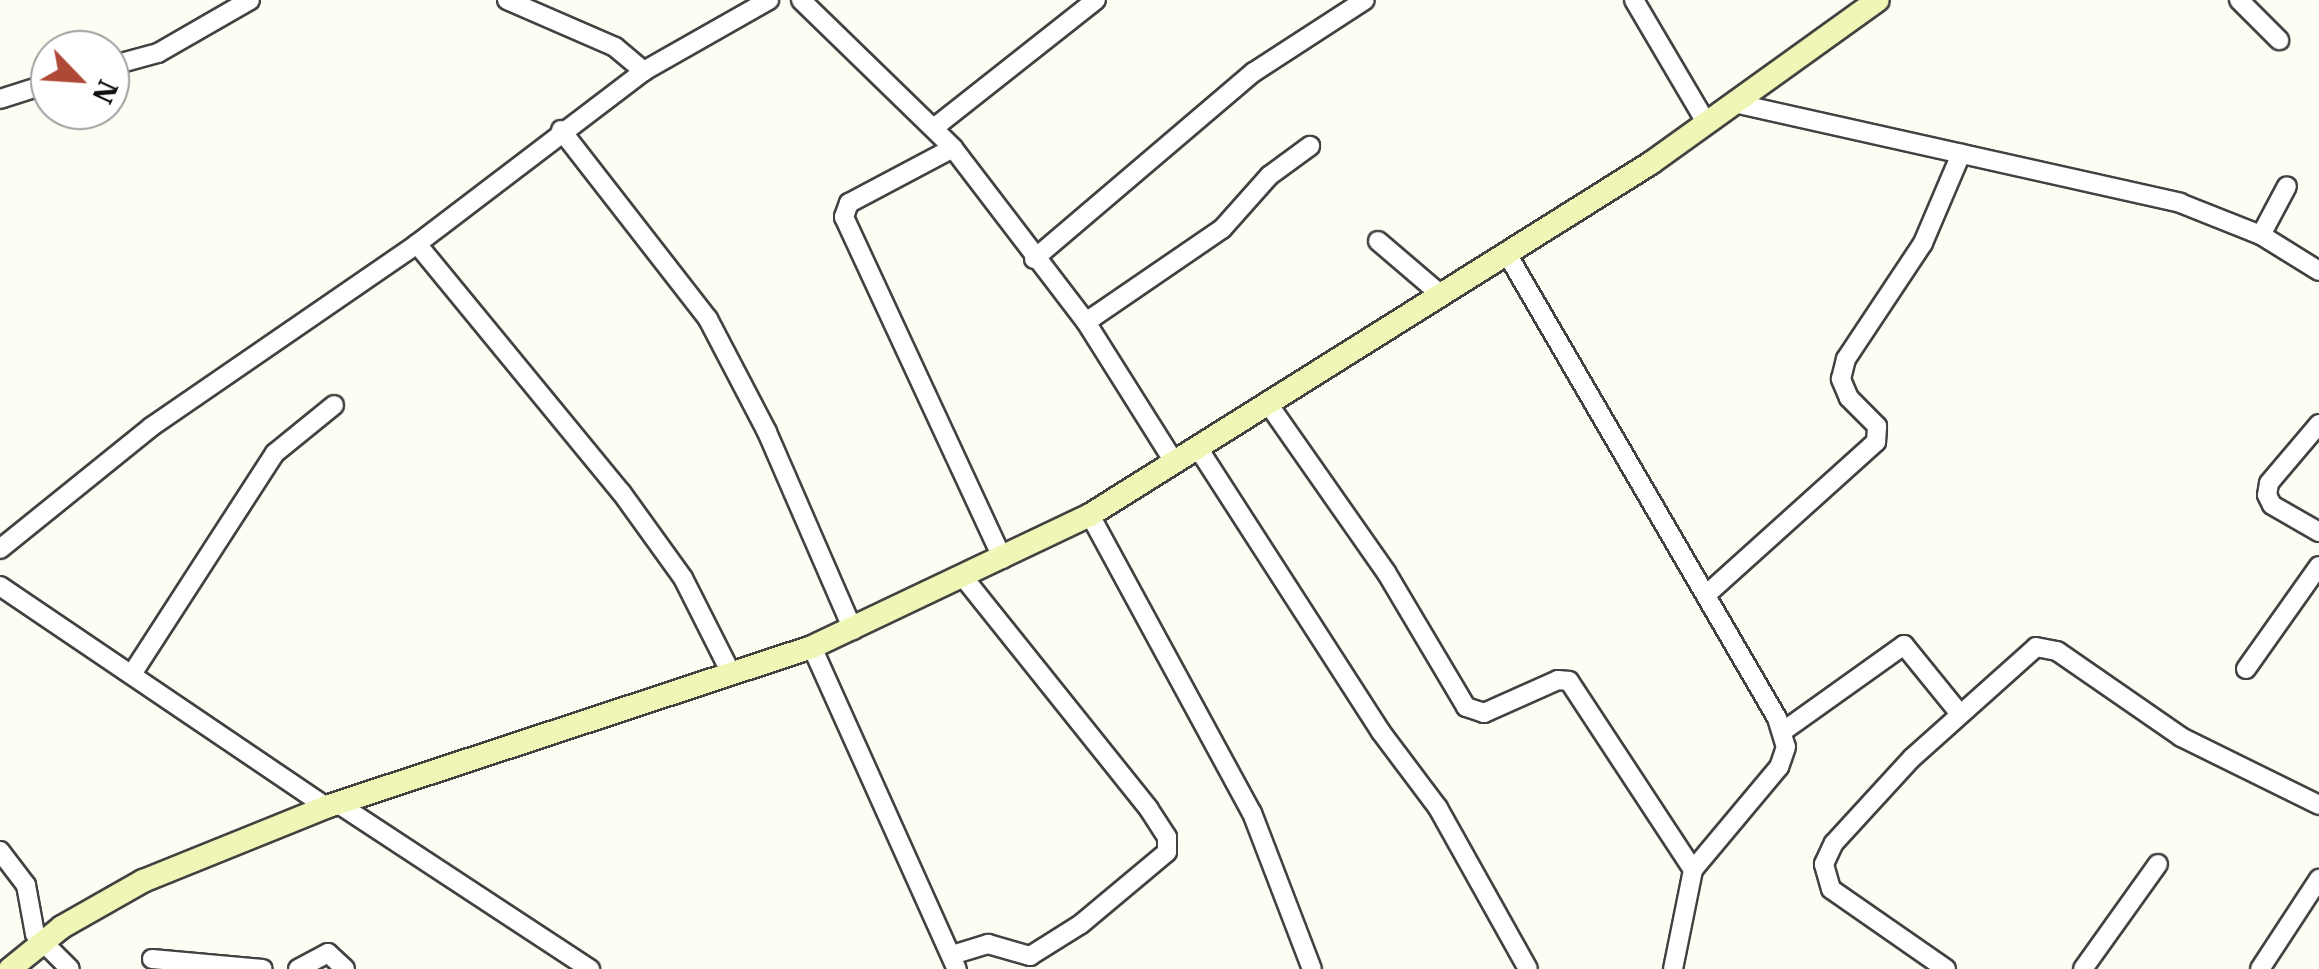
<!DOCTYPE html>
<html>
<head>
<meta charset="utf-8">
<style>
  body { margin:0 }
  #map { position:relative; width:2319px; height:969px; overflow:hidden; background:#fdfdf3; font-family:"IBM Plex Serif",serif }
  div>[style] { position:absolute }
  .roads { filter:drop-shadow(2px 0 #424242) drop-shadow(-2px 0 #424242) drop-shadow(0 2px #424242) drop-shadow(0 -2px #424242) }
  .street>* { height:18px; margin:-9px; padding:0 9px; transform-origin:9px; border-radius:9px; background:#fff }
  .secondary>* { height:22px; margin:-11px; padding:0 11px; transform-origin:11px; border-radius:11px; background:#f0f6b6 }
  span { translate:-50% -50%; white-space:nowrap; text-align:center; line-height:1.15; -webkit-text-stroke:10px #fff; paint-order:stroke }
  .north { position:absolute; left:30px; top:30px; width:100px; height:100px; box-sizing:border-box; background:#fff; border:2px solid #9f9f9f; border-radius:50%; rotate:115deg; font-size:28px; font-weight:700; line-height:40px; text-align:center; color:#0f0f0f }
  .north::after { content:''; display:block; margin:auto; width:35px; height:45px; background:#af4937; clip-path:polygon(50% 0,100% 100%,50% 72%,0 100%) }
</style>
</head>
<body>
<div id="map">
  <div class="roads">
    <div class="street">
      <i style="left:507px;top:0;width:118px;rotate:23.5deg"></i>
      <i style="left:615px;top:47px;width:38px;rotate:40deg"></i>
      <i style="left:801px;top:0;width:212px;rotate:44.2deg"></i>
      <i style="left:953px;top:148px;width:219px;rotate:52.6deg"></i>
      <i style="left:1086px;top:322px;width:165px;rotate:57.8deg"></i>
      <i style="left:1634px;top:0;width:142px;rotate:59.5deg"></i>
      <i style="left:2239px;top:0;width:57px;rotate:45deg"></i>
      <i style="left:110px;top:66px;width:50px;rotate:-15.2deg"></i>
      <i style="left:158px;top:53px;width:106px;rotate:-29.9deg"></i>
      <i style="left:0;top:99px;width:52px;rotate:-17.7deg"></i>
      <i style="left:1734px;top:103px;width:457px;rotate:12.6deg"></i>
      <i style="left:2180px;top:203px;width:87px;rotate:21.6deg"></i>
      <i style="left:2261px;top:235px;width:68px;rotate:31.8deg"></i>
      <i style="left:935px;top:127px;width:205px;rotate:-38.3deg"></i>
      <i style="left:561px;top:130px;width:239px;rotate:52.1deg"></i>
      <i style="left:708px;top:319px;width:127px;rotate:62.4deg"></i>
      <i style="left:767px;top:432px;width:216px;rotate:66.5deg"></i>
      <i style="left:953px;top:148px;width:118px;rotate:152.1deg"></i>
      <i style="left:849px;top:203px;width:15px;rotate:110deg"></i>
      <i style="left:844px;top:217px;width:377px;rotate:65.1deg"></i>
      <i style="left:2261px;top:235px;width:55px;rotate:-62deg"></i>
      <i style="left:1378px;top:241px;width:82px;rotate:40.5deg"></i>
      <i style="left:417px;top:244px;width:321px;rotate:50.6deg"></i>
      <i style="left:621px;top:492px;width:106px;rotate:54.2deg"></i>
      <i style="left:683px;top:578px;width:106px;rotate:63.2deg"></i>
      <i style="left:1506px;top:252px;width:539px;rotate:59.82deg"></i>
      <i style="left:1777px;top:718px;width:30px;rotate:73deg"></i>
      <i style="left:1786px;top:747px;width:21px;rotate:109deg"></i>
      <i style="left:1779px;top:767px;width:134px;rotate:129.9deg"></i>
      <i style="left:1693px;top:870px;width:101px;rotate:101.4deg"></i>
      <i style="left:1034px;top:259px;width:289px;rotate:-40.4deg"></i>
      <i style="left:1254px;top:72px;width:132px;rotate:-33deg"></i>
      <i style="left:1086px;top:322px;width:165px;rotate:-34.4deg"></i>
      <i style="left:1222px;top:229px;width:71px;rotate:-48.4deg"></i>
      <i style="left:1269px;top:176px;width:51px;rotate:-36.2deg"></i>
      <i style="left:1269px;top:405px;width:204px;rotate:55deg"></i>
      <i style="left:1386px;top:572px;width:157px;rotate:59.3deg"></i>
      <i style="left:1466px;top:707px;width:19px;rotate:18deg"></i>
      <i style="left:1484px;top:713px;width:81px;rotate:-24deg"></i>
      <i style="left:1558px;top:680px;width:11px;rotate:5deg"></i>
      <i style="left:1569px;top:681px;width:226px;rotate:56.7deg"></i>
      <i style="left:2319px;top:424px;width:77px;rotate:130.3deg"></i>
      <i style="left:2269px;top:483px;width:12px;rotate:99deg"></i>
      <i style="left:2267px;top:495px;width:11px;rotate:63deg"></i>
      <i style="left:2272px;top:505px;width:54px;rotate:29.9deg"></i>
      <i style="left:1198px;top:448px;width:338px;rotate:57.2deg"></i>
      <i style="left:1381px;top:732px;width:95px;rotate:53.1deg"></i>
      <i style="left:1438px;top:808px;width:184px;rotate:60.8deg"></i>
      <i style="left:1090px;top:515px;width:339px;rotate:61.5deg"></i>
      <i style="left:1252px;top:813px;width:167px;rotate:69deg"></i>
      <i style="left:0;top:549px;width:194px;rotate:-38.9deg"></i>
      <i style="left:151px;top:427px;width:323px;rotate:-34.5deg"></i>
      <i style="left:417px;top:244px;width:285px;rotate:-37.3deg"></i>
      <i style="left:644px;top:71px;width:144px;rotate:-29.6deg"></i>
      <i style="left:0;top:586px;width:394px;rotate:34.1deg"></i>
      <i style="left:1706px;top:595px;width:229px;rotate:-42deg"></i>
      <i style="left:1876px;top:442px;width:16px;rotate:-86deg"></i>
      <i style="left:1877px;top:426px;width:40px;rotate:-135deg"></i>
      <i style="left:1849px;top:398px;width:21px;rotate:-113deg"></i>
      <i style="left:1841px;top:379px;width:21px;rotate:-76deg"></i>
      <i style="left:1846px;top:359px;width:139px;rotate:-56.4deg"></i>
      <i style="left:1923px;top:243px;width:97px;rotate:-66.9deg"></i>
      <i style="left:812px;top:647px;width:353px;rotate:65.8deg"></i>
      <i style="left:2246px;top:669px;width:126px;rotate:-54.7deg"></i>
      <i style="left:132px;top:674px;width:263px;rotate:-57.1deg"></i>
      <i style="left:275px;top:453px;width:76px;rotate:-39.1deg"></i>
      <i style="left:1782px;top:732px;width:150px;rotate:-35.5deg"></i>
      <i style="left:1904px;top:645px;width:89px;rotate:50.9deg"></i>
      <i style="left:337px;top:803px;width:303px;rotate:33.3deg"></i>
      <i style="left:0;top:851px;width:43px;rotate:52.6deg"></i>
      <i style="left:26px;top:885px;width:50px;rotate:79.6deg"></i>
      <i style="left:35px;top:934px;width:49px;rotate:45deg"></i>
      <i style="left:952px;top:955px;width:38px;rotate:-17deg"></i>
      <i style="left:988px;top:944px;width:44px;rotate:15.9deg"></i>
      <i style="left:1030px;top:956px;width:60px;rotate:-32.1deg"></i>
      <i style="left:1081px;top:924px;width:112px;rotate:-39.9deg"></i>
      <i style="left:1167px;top:852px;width:15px;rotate:-90deg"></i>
      <i style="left:1167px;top:837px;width:33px;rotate:-123deg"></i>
      <i style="left:1149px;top:809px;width:296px;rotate:-128.7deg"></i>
      <i style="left:152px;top:959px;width:111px;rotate:5.1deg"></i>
      <i style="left:298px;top:969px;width:34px;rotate:-28deg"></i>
      <i style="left:328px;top:953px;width:23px;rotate:43deg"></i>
      <i style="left:1946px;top:969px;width:140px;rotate:-145.2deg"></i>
      <i style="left:1831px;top:889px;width:26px;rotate:-106deg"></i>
      <i style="left:1824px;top:864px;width:23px;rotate:-65deg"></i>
      <i style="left:1834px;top:843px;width:115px;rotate:-47.5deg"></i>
      <i style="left:1912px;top:758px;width:166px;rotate:-41.8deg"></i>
      <i style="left:2036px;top:647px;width:21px;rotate:11deg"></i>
      <i style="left:2057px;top:651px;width:151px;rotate:34.7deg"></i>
      <i style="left:2181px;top:737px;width:154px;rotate:26.2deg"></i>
      <i style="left:2083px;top:969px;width:129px;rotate:-54.5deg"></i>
      <i style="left:2260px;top:969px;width:108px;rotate:-56.8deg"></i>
    </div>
    <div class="secondary">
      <i style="left:10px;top:969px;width:67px;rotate:-38.9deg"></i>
      <i style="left:62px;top:927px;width:93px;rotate:-29.6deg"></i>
      <i style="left:143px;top:881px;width:197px;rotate:-22deg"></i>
      <i style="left:326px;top:807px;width:512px;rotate:-18.22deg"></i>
      <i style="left:812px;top:647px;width:308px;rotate:-25.4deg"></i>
      <i style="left:1090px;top:515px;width:662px;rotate:-32.11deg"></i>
      <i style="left:1651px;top:163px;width:279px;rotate:-35.7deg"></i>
    </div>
  </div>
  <div class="north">N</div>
</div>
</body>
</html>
